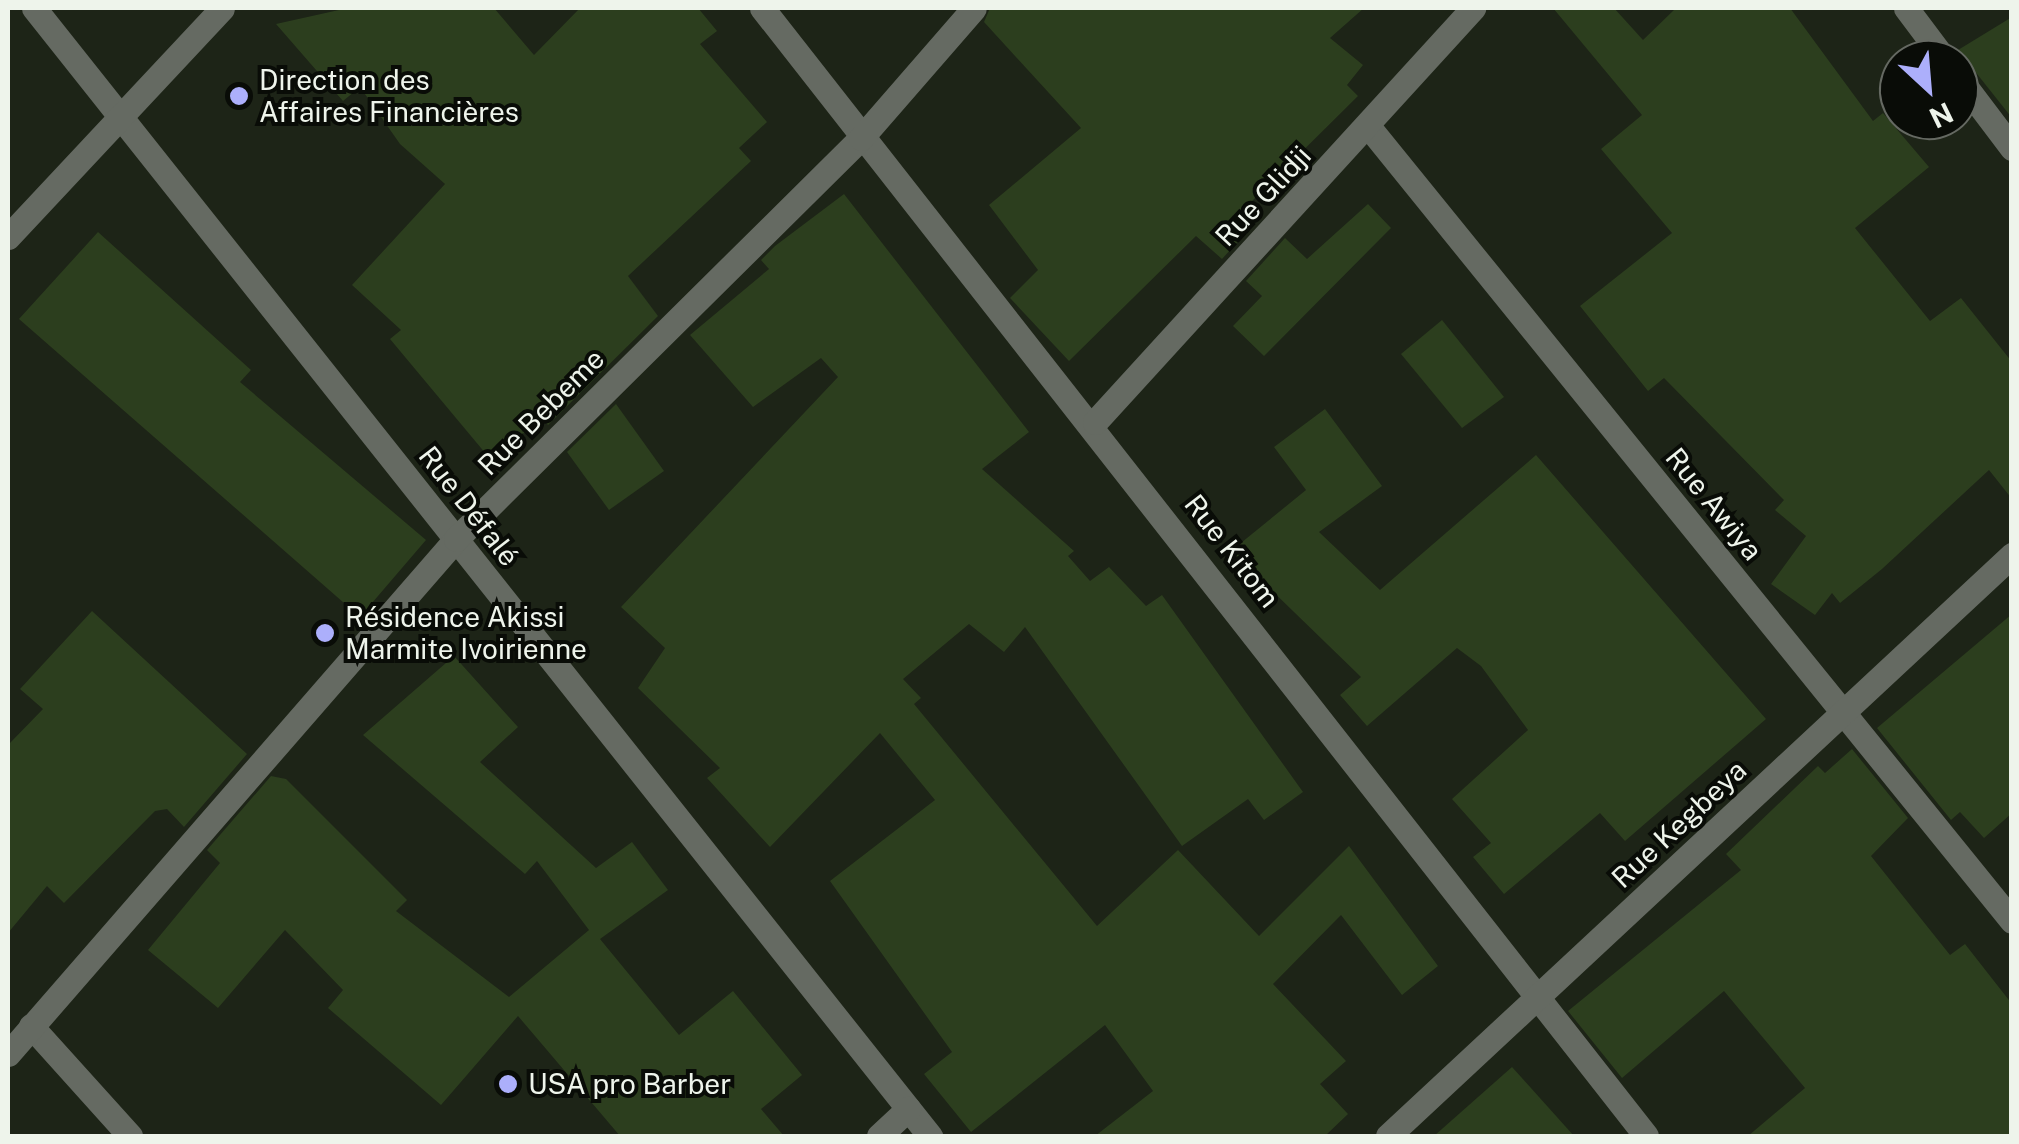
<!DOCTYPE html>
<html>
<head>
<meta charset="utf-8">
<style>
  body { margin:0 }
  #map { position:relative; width:2019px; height:1144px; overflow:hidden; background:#1d2417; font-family:"Public Sans",sans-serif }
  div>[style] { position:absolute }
  .building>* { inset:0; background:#2c3e1e }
  .minor>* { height:25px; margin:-12.5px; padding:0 12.5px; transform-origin:12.5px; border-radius:12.5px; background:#656a62 }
  .dots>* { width:28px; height:28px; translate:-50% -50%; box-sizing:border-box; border:5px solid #090c07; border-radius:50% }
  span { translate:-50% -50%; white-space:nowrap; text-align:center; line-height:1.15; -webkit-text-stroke:8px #090c07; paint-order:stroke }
  .poi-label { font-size:28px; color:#eef4eb }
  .left { translate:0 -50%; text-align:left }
  .street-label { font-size:28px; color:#eef4eb }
  .frame { position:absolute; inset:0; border:10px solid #eef4eb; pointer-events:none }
  .north { position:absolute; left:1879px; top:40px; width:100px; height:100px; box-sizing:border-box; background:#090c07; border:2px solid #656962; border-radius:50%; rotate:154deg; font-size:28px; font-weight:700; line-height:40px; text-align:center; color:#eef4eb }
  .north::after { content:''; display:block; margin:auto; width:35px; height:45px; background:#acaffb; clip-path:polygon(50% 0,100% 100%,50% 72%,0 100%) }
</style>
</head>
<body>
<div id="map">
  <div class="building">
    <i style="clip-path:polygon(348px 8px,494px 8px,534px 55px,580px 8px,698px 8px,717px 31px,700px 44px,767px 122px,739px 148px,751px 161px,628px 276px,658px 316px,548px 425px,542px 418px,491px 460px,390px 339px,401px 330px,352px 285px,445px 184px,400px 144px,360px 87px,343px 101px,276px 24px)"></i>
    <i style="clip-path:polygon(990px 8px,1364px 8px,1330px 38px,1363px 65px,1347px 85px,1358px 96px,1249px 204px,1261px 216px,1222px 259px,1196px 236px,1069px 361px,1010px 298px,1038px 270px,989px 205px,1081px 128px,984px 22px)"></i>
    <i style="clip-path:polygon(1553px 8px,1614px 8px,1643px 40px,1676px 8px,1790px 8px,1873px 121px,1883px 113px,1929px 167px,1855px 228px,1930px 321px,1961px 298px,2012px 362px,2012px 499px,1989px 470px,1882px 569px,1840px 603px,1832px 593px,1815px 615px,1771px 584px,1806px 536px,1775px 510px,1784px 500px,1664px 378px,1648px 391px,1580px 306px,1672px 233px,1601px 149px,1642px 115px)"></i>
    <i style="clip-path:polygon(2012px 17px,2012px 118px,1958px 50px)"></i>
    <i style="clip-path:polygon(844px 194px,1029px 432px,982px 469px,1074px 551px,1068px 556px,1090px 581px,1109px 567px,1146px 606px,1162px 595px,1303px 792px,1264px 820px,1248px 799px,1182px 846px,1025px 627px,1004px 652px,969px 624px,903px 679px,921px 698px,914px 704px,1097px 926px,1178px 850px,1259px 936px,1349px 846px,1438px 966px,1402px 995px,1341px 915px,1273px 984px,1346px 1061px,1320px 1084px,1348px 1114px,1325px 1136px,1095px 1136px,1153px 1091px,1105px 1025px,971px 1132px,924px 1074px,952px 1052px,830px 881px,935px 800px,880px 733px,770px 847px,707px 778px,720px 768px,638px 688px,665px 648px,621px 607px,838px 377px,821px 358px,753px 407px,690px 335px,769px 269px,761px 260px,775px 246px)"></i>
    <i style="clip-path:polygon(1368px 204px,1391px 228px,1264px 356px,1233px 326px,1262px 296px,1246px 281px,1285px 238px,1307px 259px)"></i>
    <i style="clip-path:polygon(98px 232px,251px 370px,240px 382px,426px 540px,360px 617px,19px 319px)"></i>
    <i style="clip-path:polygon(1442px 320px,1504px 397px,1462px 428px,1401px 354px)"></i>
    <i style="clip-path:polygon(616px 404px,664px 471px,609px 510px,567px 452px)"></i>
    <i style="clip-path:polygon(1325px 409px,1382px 486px,1319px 532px,1380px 590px,1536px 455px,1766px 719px,1625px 841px,1600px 813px,1504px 894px,1473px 857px,1491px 843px,1452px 799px,1528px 730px,1481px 666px,1457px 648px,1367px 726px,1340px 695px,1361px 677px,1231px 551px,1306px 490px,1274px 447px)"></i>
    <i style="clip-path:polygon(92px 611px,247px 754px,184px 827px,167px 809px,155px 811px,64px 903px,47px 886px,8px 933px,8px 745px,43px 709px,20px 689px)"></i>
    <i style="clip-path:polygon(2012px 614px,2012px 813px,1984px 838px,1960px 812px,1951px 820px,1877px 728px)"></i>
    <i style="clip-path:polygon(454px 656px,518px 727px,480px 762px,596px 868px,632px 842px,668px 890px,600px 939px,679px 1035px,733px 991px,802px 1075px,761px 1109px,784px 1136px,620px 1136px,518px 1016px,441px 1105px,328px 1008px,343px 990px,285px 930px,218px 1008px,148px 950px,220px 863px,207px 850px,271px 776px,286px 779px,407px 900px,396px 911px,509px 997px,589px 930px,537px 861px,525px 874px,363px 735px)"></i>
    <i style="clip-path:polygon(1852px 749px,1908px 818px,1871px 856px,1950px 955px,1965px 944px,2012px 1004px,2012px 1136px,1748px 1136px,1805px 1088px,1724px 991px,1622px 1078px,1568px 1011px,1741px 870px,1726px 854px,1818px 766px,1825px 773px)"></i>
    <i style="clip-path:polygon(1512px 1067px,1574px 1136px,1434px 1136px)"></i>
  </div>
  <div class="minor">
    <i style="left:34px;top:8px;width:1441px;rotate:51.54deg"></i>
    <i style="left:762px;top:8px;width:1433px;rotate:51.91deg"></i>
    <i style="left:1906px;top:8px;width:65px;rotate:53.1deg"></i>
    <i style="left:1959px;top:78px;width:88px;rotate:52.9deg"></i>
    <i style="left:1368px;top:126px;width:1023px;rotate:50.99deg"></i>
    <i style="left:8px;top:237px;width:313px;rotate:-46.9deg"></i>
    <i style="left:1095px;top:422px;width:561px;rotate:-47.6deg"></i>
    <i style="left:31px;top:1026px;width:148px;rotate:48deg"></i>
    <i style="left:8px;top:1054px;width:683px;rotate:-48.98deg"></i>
    <i style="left:456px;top:539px;width:570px;rotate:-44.72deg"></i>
    <i style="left:861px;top:138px;width:172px;rotate:-49deg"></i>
    <i style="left:879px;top:1136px;width:40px;rotate:-43deg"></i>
    <i style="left:1388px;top:1136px;width:853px;rotate:-42.96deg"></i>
  </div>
  <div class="dots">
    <i style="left:239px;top:96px;background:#acaffb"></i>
    <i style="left:325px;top:633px;background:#acaffb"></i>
    <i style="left:508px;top:1084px;background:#acaffb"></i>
  </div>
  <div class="poi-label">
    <span class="left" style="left:259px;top:96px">Direction des<br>Affaires Financières</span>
    <span class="left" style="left:345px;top:633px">Résidence Akissi<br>Marmite Ivoirienne</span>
    <span class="left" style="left:528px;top:1084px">USA pro Barber</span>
  </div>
  <div class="street-label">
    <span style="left:1263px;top:196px;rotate:-47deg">Rue Glidji</span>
    <span style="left:541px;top:412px;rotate:-45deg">Rue Bebeme</span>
    <span style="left:1714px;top:504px;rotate:51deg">Rue Awiya</span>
    <span style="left:469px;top:506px;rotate:52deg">Rue Défalé</span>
    <span style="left:1232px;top:551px;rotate:52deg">Rue Kitom</span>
    <span style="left:1679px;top:824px;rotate:-43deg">Rue Kegbeya</span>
  </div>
  <div class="frame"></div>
  <div class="north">N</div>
</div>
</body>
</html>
